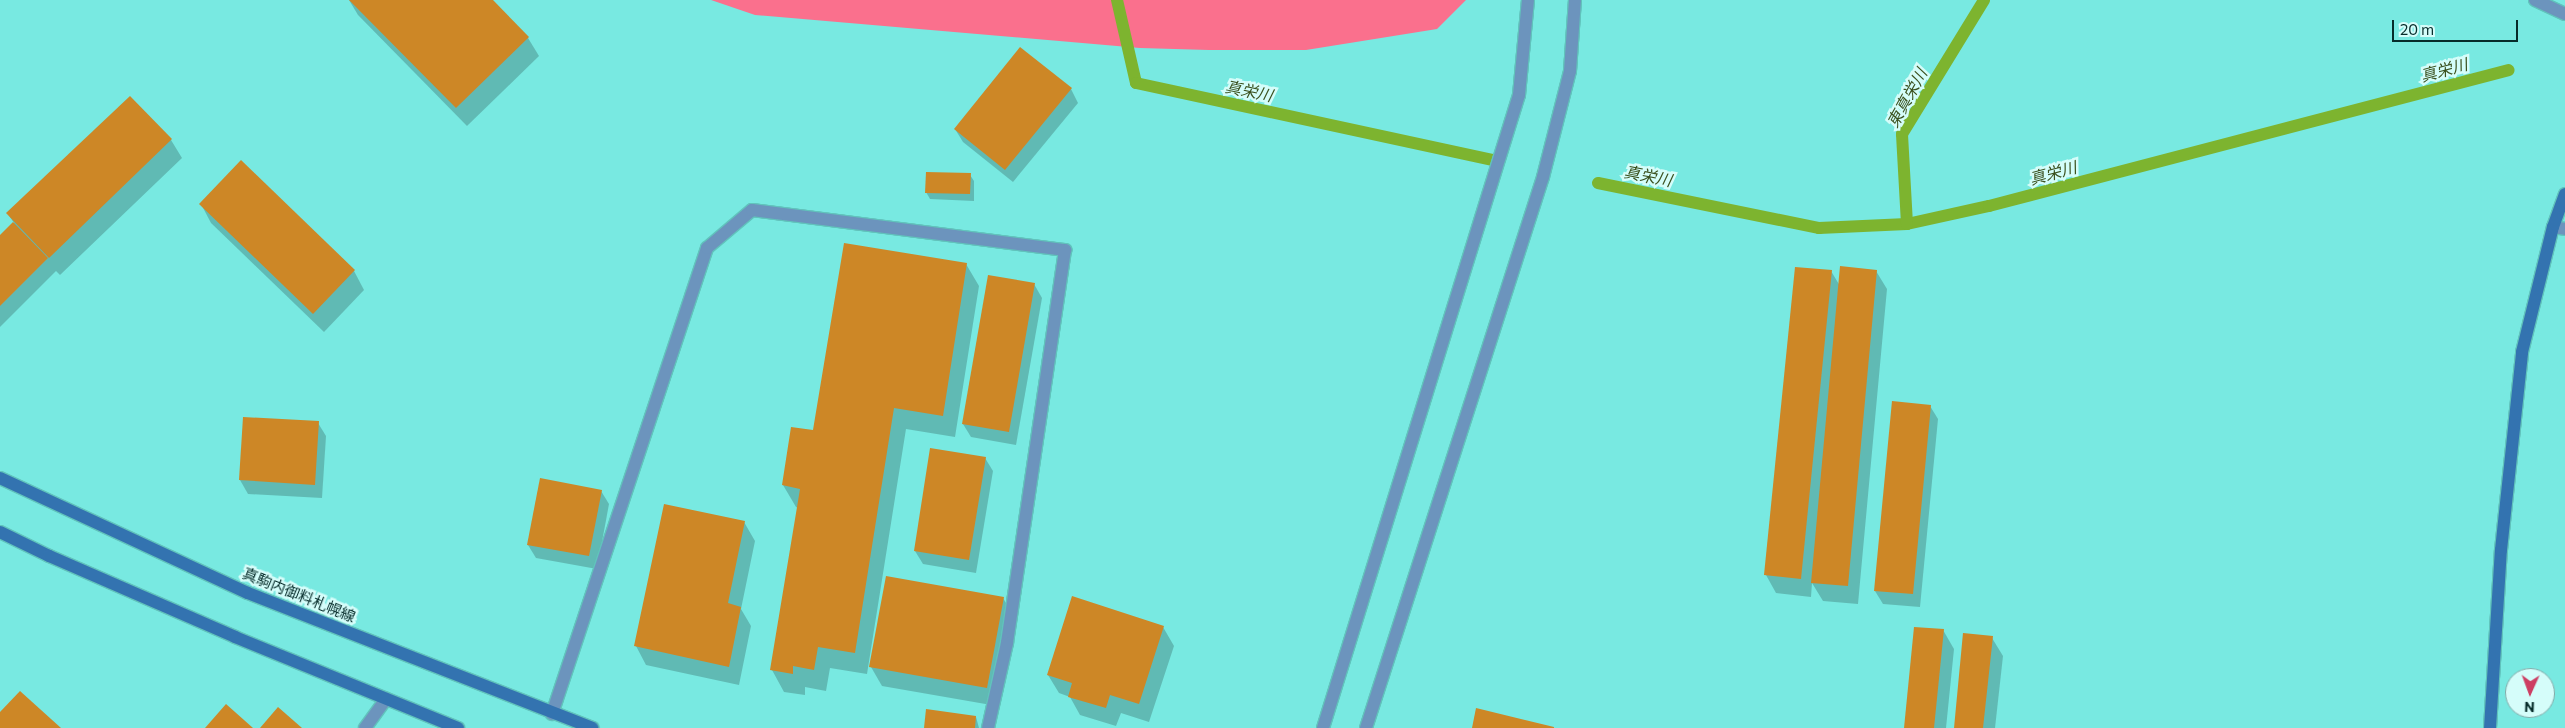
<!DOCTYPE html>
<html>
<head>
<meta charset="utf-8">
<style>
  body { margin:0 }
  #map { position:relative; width:2565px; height:728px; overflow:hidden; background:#78e9e1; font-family:Commissioner,"Noto Sans JP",sans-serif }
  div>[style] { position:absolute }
  .forest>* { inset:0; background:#fa708d }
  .shadow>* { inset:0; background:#0003 }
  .stream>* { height:12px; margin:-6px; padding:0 6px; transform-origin:6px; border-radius:6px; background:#7db42f }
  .building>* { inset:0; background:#cd8726 }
  .roads { filter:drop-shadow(1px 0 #61c3bc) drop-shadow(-1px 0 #61c3bc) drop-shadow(0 1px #61c3bc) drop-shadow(0 -1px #61c3bc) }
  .lane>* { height:12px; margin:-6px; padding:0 6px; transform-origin:6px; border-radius:6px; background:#6c94bd }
  .street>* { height:12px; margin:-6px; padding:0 6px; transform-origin:6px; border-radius:6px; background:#6c94bd }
  .secondary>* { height:12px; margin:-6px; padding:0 6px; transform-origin:6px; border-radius:6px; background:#3373b0 }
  span { translate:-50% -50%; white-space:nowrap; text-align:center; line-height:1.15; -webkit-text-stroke:5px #d5fdfa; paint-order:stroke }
  .street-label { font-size:15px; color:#062c2a }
  .water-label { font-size:16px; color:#3a501e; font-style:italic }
  .north { position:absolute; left:2505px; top:668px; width:50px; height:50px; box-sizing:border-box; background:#d5fdfa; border:1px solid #82a9a7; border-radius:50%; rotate:182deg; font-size:14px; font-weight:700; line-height:20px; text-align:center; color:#062c2a }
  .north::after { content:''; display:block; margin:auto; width:18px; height:22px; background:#cd3e63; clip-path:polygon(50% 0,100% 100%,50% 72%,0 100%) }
  .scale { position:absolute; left:2392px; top:20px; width:126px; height:22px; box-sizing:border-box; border:2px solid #062c2a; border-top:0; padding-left:6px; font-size:15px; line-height:18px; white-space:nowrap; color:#062c2a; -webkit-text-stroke:4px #d5fdfa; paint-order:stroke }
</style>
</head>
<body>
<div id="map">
  <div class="forest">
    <i style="clip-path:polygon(711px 0,1466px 0,1437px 29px,1306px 50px,1209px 50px,1140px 48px,755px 15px)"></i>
  </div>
  <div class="shadow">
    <i style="clip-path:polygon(349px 0,491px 0,528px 38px,539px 56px,467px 126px,358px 15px)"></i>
    <i style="clip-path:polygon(1071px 89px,1078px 103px,1013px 182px,963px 142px,955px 129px)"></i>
    <i style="clip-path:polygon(130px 97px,171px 140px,182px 158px,60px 275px,56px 271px,0 327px,0 237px,14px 223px,8px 214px)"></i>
    <i style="clip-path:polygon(970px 175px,974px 181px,974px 201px,930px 199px,926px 192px)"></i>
    <i style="clip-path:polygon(201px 204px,354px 271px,364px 290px,324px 332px,211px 223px)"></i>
    <i style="clip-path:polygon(966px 264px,979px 286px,955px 437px,906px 429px,867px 674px,830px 668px,826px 691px,805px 687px,805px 695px,784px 692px,772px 670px,798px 508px,796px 507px,783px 485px,814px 432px)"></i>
    <i style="clip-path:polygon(1831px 271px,1840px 286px,1876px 271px,1887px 289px,1858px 604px,1823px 601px,1812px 583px,1811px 597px,1776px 593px,1766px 575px)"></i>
    <i style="clip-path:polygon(1034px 284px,1042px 298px,1016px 445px,971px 437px,963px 424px)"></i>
    <i style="clip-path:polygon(1930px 406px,1938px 419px,1920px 607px,1883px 604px,1875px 591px)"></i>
    <i style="clip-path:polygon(244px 418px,318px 423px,326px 436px,322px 498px,248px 494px,240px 480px)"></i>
    <i style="clip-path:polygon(985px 458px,993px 471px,976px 573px,923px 564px,915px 551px)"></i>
    <i style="clip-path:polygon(601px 491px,609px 504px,597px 569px,536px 558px,528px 545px)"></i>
    <i style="clip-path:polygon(744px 522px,755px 541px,741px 609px,751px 626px,739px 685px,646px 665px,636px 646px)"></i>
    <i style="clip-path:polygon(1003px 598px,1014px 617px,997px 706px,882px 686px,871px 667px)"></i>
    <i style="clip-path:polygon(1163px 627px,1174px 646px,1149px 722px,1121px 713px,1116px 726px,1080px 715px,1070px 697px,1059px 693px,1048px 675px)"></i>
    <i style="clip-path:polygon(1943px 630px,1954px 649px,1946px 728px,1905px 728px)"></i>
    <i style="clip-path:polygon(1992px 638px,2003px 656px,1995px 728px,1955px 728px)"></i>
    <i style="clip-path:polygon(976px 717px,979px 728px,925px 728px)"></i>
  </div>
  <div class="stream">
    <i style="left:1117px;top:0;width:85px;rotate:77.1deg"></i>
    <i style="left:1136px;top:83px;width:369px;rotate:12.2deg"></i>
    <i style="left:1598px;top:183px;width:226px;rotate:11.5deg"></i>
    <i style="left:1819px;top:228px;width:88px;rotate:-2.6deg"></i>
    <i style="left:1907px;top:224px;width:84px;rotate:-12.4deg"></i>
    <i style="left:1989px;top:206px;width:537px;rotate:-14.66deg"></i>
    <i style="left:1907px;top:224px;width:90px;rotate:-93.2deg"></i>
    <i style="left:1902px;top:134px;width:157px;rotate:-58.5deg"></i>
  </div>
  <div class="building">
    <i style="clip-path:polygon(349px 0,493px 0,529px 37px,456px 108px)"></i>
    <i style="clip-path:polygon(1020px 47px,1072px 88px,1005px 170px,954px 129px)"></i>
    <i style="clip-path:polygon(130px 96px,172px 139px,49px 258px,6px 213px)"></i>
    <i style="clip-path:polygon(241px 160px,355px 270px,313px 314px,199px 204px)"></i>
    <i style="clip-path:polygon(926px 172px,971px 173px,970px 194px,925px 193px)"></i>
    <i style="clip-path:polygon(13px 222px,48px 258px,0 306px,0 235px)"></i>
    <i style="clip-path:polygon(844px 243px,967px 263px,943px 416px,894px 408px,855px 653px,818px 647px,814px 670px,793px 666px,793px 674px,770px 670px,800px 489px,782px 485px,791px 427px,813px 430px)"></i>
    <i style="clip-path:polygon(1840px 266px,1877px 270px,1848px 586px,1811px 583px)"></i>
    <i style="clip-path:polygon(1795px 267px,1832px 270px,1801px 579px,1764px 575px)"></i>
    <i style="clip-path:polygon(988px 275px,1035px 283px,1009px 432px,962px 424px)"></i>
    <i style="clip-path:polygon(1892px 401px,1931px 405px,1913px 594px,1874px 591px)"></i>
    <i style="clip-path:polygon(243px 417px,319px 421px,315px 485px,239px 480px)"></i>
    <i style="clip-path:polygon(930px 448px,986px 457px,969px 560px,914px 551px)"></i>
    <i style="clip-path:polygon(540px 478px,602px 490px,589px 556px,527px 545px)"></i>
    <i style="clip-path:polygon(664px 504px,745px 521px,728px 603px,741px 607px,729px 667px,634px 646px)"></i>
    <i style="clip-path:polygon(886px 576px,1004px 597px,987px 688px,869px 667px)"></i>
    <i style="clip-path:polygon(1072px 596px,1164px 626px,1139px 704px,1110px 695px,1106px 708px,1068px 697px,1072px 683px,1047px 675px)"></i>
    <i style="clip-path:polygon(1914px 627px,1944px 629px,1934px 728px,1904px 728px)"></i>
    <i style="clip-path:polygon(1963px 633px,1993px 636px,1983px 728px,1954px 728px)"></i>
    <i style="clip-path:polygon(20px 691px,61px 728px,0 728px,0 712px)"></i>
    <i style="clip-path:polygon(226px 704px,253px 728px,205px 728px)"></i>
    <i style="clip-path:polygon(278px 707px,302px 728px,260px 728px)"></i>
    <i style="clip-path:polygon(1476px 708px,1554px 727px,1554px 728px,1472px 728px)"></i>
    <i style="clip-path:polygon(926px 709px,976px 716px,975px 728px,924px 728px)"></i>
  </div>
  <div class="roads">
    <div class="lane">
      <i style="left:552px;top:714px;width:491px;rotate:-71.6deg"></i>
      <i style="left:707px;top:248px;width:59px;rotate:-40.2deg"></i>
      <i style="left:752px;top:210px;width:316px;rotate:7.3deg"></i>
      <i style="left:1065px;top:250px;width:397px;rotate:98.4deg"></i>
      <i style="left:1007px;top:643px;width:87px;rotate:102.6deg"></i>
      <i style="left:365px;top:728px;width:36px;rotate:-54deg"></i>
    </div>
    <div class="street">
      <i style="left:2535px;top:0;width:33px;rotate:25deg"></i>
      <i style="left:2553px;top:227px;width:12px;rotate:9deg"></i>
      <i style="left:1323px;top:728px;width:663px;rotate:-72.8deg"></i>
      <i style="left:1519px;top:95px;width:95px;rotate:-84.6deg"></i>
      <i style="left:1366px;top:728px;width:579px;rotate:-72.19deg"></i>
      <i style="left:1543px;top:177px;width:109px;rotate:-75.7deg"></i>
      <i style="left:1570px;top:71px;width:71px;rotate:-86deg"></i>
    </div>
    <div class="secondary">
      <i style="left:0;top:478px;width:273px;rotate:24.9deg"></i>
      <i style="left:248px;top:593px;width:370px;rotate:21.4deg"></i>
      <i style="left:0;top:532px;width:55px;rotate:26.1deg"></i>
      <i style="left:49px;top:556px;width:203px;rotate:23.5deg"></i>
      <i style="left:235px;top:637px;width:241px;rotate:22.2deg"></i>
      <i style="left:2490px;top:728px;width:178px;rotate:-86.5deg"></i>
      <i style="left:2501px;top:550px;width:199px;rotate:-83.9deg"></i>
      <i style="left:2522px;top:352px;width:129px;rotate:-76.1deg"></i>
      <i style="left:2553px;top:227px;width:35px;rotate:-70deg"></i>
    </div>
  </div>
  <div class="street-label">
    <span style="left:299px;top:595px;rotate:22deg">真駒内御料札幌線</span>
  </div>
  <div class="water-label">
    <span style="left:2444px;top:70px;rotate:-15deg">真栄川</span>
    <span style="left:1249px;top:91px;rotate:12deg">真栄川</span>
    <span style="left:1907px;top:98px;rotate:-61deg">東真栄川</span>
    <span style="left:2053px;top:173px;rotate:-15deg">真栄川</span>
    <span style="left:1648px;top:176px;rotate:11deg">真栄川</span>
  </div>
  <div class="north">N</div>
  <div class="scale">20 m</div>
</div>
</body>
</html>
